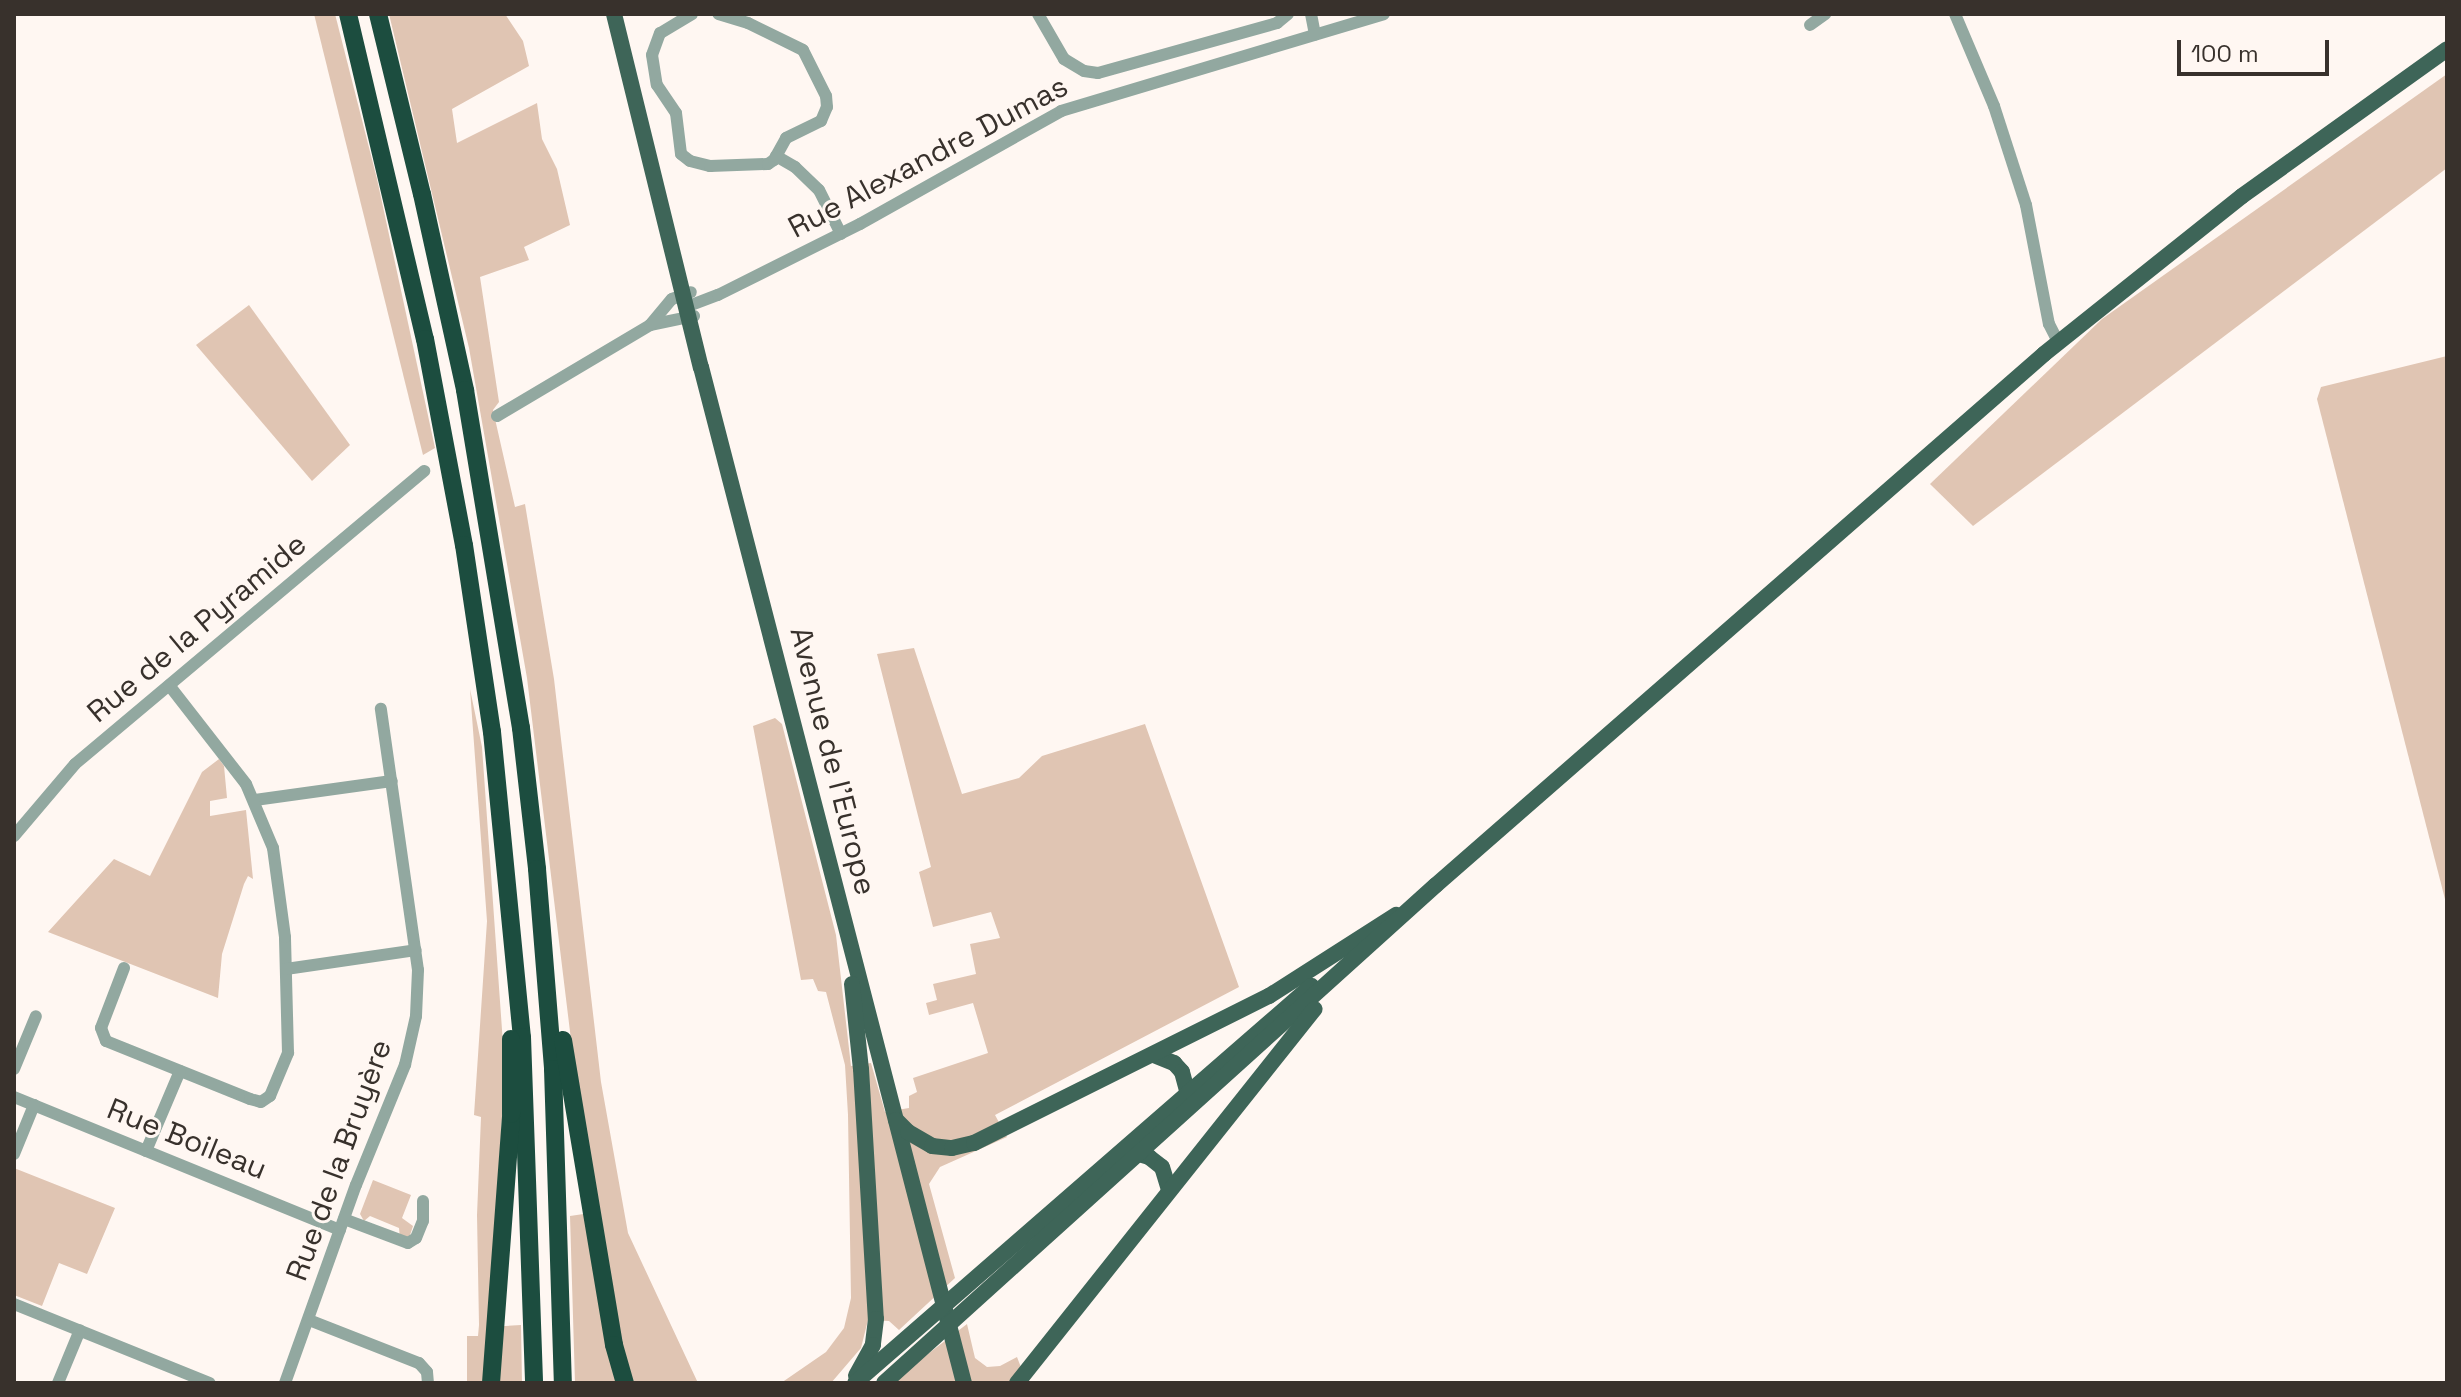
<!DOCTYPE html>
<html>
<head>
<meta charset="utf-8">
<style>
  body { margin:0 }
  #map { position:relative; width:2461px; height:1397px; overflow:hidden; background:#fff7f2; font-family:"Space Grotesk",sans-serif }
  div>[style] { position:absolute }
  .green>* { inset:0; background:#e0c5b3 }
  .minor>* { height:12px; margin:-6px; padding:0 6px; transform-origin:6px; border-radius:6px; background:#92a8a0 }
  .major>* { height:16px; margin:-8px; padding:0 8px; transform-origin:8px; border-radius:8px; background:#3e6558 }
  .highway>* { height:18px; margin:-9px; padding:0 9px; transform-origin:9px; border-radius:9px; background:#1c4d3f }
  span { translate:-50% -50%; white-space:nowrap; text-align:center; line-height:1.15; -webkit-text-stroke:6px #fff7f2; paint-order:stroke }
  .street-label { font-size:30px; color:#38312c }
  .frame { position:absolute; inset:0; border:16px solid #38312c; pointer-events:none }
  .scale { position:absolute; left:2177px; top:40px; width:152px; height:36px; box-sizing:border-box; border:4px solid #38312c; border-top:0; padding-left:10px; font-size:24px; line-height:28px; white-space:nowrap; color:#38312c; -webkit-text-stroke:6px #fff7f2; paint-order:stroke }
</style>
</head>
<body>
<div id="map">
  <div class="green">
    <i style="clip-path:polygon(314px 14px,335px 14px,377px 179px,435px 448px,423px 455px)"></i>
    <i style="clip-path:polygon(389px 14px,505px 14px,523px 41px,529px 66px,452px 109px,457px 143px,537px 103px,542px 139px,557px 169px,570px 225px,524px 247px,529px 260px,480px 277px,499px 402px,493px 410px,515px 507px,525px 504px,554px 679px,601px 1082px,628px 1233px,698px 1383px,575px 1383px,570px 1216px,597px 1212px,581px 1122px,527px 678px,469px 348px)"></i>
    <i style="clip-path:polygon(2447px 74px,2447px 168px,1973px 526px,1930px 484px,2102px 319px)"></i>
    <i style="clip-path:polygon(249px 305px,350px 445px,312px 481px,196px 345px)"></i>
    <i style="clip-path:polygon(2447px 356px,2447px 907px,2317px 399px,2321px 387px)"></i>
    <i style="clip-path:polygon(914px 648px,962px 794px,1019px 778px,1042px 756px,1145px 724px,1239px 987px,995px 1115px,1007px 1137px,940px 1167px,929px 1184px,955px 1278px,899px 1330px,889px 1321px,868px 1320px,861px 1348px,831px 1383px,781px 1383px,826px 1352px,844px 1328px,851px 1298px,848px 1115px,845px 1065px,826px 992px,818px 991px,813px 979px,801px 980px,753px 726px,775px 718px,782px 724px,836px 935px,851px 1066px,871px 1063px,885px 1112px,909px 1108px,909px 1096px,917px 1092px,913px 1078px,988px 1053px,973px 1003px,929px 1015px,926px 1003px,937px 1000px,933px 984px,976px 974px,970px 944px,1000px 938px,991px 912px,933px 927px,919px 872px,931px 867px,877px 654px)"></i>
    <i style="clip-path:polygon(470px 689px,482px 747px,505px 1072px,489px 1327px,521px 1325px,522px 1383px,467px 1383px,467px 1336px,478px 1336px,479px 1325px,477px 1215px,481px 1117px,474px 1115px,487px 921px)"></i>
    <i style="clip-path:polygon(219px 759px,224px 766px,227px 798px,210px 801px,210px 816px,246px 810px,253px 879px,248px 876px,244px 884px,222px 954px,218px 998px,48px 932px,114px 859px,150px 876px,202px 772px)"></i>
    <i style="clip-path:polygon(14px 1168px,115px 1208px,87px 1274px,59px 1263px,42px 1306px,14px 1295px)"></i>
    <i style="clip-path:polygon(373px 1180px,411px 1195px,402px 1218px,413px 1226px,409px 1238px,400px 1239px,399px 1228px,370px 1216px,364px 1221px,360px 1214px)"></i>
    <i style="clip-path:polygon(967px 1324px,975px 1358px,987px 1367px,1000px 1366px,1017px 1357px,1027px 1383px,890px 1383px)"></i>
  </div>
  <div class="minor">
    <i style="left:692px;top:14px;width:37px;rotate:149deg"></i>
    <i style="left:660px;top:33px;width:23px;rotate:110deg"></i>
    <i style="left:652px;top:55px;width:30px;rotate:81deg"></i>
    <i style="left:657px;top:85px;width:34px;rotate:56deg"></i>
    <i style="left:676px;top:113px;width:41px;rotate:83deg"></i>
    <i style="left:681px;top:154px;width:11px;rotate:38deg"></i>
    <i style="left:690px;top:161px;width:21px;rotate:14deg"></i>
    <i style="left:710px;top:166px;width:58px;rotate:-2deg"></i>
    <i style="left:768px;top:164px;width:7px;rotate:-34deg"></i>
    <i style="left:774px;top:160px;width:25px;rotate:-61deg"></i>
    <i style="left:786px;top:138px;width:39px;rotate:-26deg"></i>
    <i style="left:821px;top:121px;width:15px;rotate:-67deg"></i>
    <i style="left:827px;top:107px;width:11px;rotate:-95deg"></i>
    <i style="left:826px;top:96px;width:51px;rotate:-116.6deg"></i>
    <i style="left:803px;top:50px;width:61px;rotate:-153.9deg"></i>
    <i style="left:748px;top:23px;width:31px;rotate:-163deg"></i>
    <i style="left:1038px;top:14px;width:52px;rotate:60deg"></i>
    <i style="left:1064px;top:59px;width:23px;rotate:31deg"></i>
    <i style="left:1084px;top:71px;width:14px;rotate:8deg"></i>
    <i style="left:1098px;top:73px;width:186px;rotate:-15.6deg"></i>
    <i style="left:1277px;top:23px;width:14px;rotate:-39deg"></i>
    <i style="left:1311px;top:14px;width:21px;rotate:79deg"></i>
    <i style="left:1955px;top:14px;width:100px;rotate:67deg"></i>
    <i style="left:1994px;top:106px;width:104px;rotate:72.1deg"></i>
    <i style="left:2026px;top:205px;width:121px;rotate:79.1deg"></i>
    <i style="left:2049px;top:324px;width:20px;rotate:63deg"></i>
    <i style="left:1810px;top:25px;width:19px;rotate:-36deg"></i>
    <i style="left:776px;top:156px;width:22px;rotate:30deg"></i>
    <i style="left:795px;top:167px;width:33px;rotate:44deg"></i>
    <i style="left:819px;top:190px;width:49px;rotate:63.4deg"></i>
    <i style="left:686px;top:307px;width:34px;rotate:-21deg"></i>
    <i style="left:718px;top:295px;width:159px;rotate:-26.6deg"></i>
    <i style="left:860px;top:224px;width:231px;rotate:-29.3deg"></i>
    <i style="left:1061px;top:111px;width:337px;rotate:-16.7deg"></i>
    <i style="left:650px;top:325px;width:45px;rotate:-11.6deg"></i>
    <i style="left:497px;top:416px;width:178px;rotate:-30.7deg"></i>
    <i style="left:650px;top:325px;width:34px;rotate:-50deg"></i>
    <i style="left:672px;top:299px;width:20px;rotate:-20deg"></i>
    <i style="left:255px;top:800px;width:138px;rotate:-7.9deg"></i>
    <i style="left:14px;top:836px;width:94px;rotate:-49.7deg"></i>
    <i style="left:75px;top:764px;width:456px;rotate:-40deg"></i>
    <i style="left:124px;top:968px;width:64px;rotate:111deg"></i>
    <i style="left:101px;top:1028px;width:14px;rotate:69deg"></i>
    <i style="left:106px;top:1041px;width:155px;rotate:21.9deg"></i>
    <i style="left:250px;top:1099px;width:11px;rotate:15deg"></i>
    <i style="left:261px;top:1102px;width:11px;rotate:-34deg"></i>
    <i style="left:270px;top:1096px;width:47px;rotate:-67.3deg"></i>
    <i style="left:288px;top:1053px;width:116px;rotate:-91.5deg"></i>
    <i style="left:285px;top:937px;width:90px;rotate:-97.7deg"></i>
    <i style="left:273px;top:848px;width:69px;rotate:-112.9deg"></i>
    <i style="left:246px;top:784px;width:125px;rotate:-127.9deg"></i>
    <i style="left:286px;top:969px;width:131px;rotate:-8.3deg"></i>
    <i style="left:14px;top:1069px;width:57px;rotate:-67.5deg"></i>
    <i style="left:14px;top:1097px;width:352px;rotate:22.2deg"></i>
    <i style="left:146px;top:1151px;width:87px;rotate:-67deg"></i>
    <i style="left:14px;top:1154px;width:53px;rotate:-67.8deg"></i>
    <i style="left:344px;top:1219px;width:68px;rotate:20.6deg"></i>
    <i style="left:408px;top:1243px;width:9px;rotate:-32deg"></i>
    <i style="left:416px;top:1238px;width:18px;rotate:-68deg"></i>
    <i style="left:423px;top:1221px;width:20px;rotate:-90deg"></i>
    <i style="left:14px;top:1304px;width:211px;rotate:22deg"></i>
    <i style="left:309px;top:1320px;width:118px;rotate:21.4deg"></i>
    <i style="left:419px;top:1363px;width:12px;rotate:48deg"></i>
    <i style="left:427px;top:1372px;width:11px;rotate:85deg"></i>
    <i style="left:58px;top:1383px;width:57px;rotate:-67.5deg"></i>
    <i style="left:285px;top:1383px;width:210px;rotate:-70.3deg"></i>
    <i style="left:356px;top:1185px;width:130px;rotate:-67.8deg"></i>
    <i style="left:405px;top:1065px;width:50px;rotate:-77.3deg"></i>
    <i style="left:416px;top:1016px;width:46px;rotate:-87.5deg"></i>
    <i style="left:418px;top:970px;width:264px;rotate:-98.1deg"></i>
  </div>
  <div class="major">
    <i style="left:614px;top:14px;width:364px;rotate:76.2deg"></i>
    <i style="left:701px;top:367px;width:1049px;rotate:75.49deg"></i>
    <i style="left:852px;top:984px;width:85px;rotate:84deg"></i>
    <i style="left:861px;top:1069px;width:250px;rotate:86.6deg"></i>
    <i style="left:876px;top:1319px;width:26px;rotate:97deg"></i>
    <i style="left:873px;top:1345px;width:35px;rotate:119deg"></i>
    <i style="left:1154px;top:1055px;width:22px;rotate:22deg"></i>
    <i style="left:1174px;top:1063px;width:12px;rotate:48deg"></i>
    <i style="left:1182px;top:1072px;width:28px;rotate:75deg"></i>
    <i style="left:896px;top:1120px;width:17px;rotate:45deg"></i>
    <i style="left:908px;top:1132px;width:28px;rotate:30deg"></i>
    <i style="left:932px;top:1146px;width:20px;rotate:6deg"></i>
    <i style="left:952px;top:1148px;width:23px;rotate:-13deg"></i>
    <i style="left:974px;top:1143px;width:330px;rotate:-26.5deg"></i>
    <i style="left:1269px;top:996px;width:151px;rotate:-32.5deg"></i>
    <i style="left:1132px;top:1152px;width:18px;rotate:16deg"></i>
    <i style="left:1149px;top:1157px;width:16px;rotate:38deg"></i>
    <i style="left:1162px;top:1167px;width:24px;rotate:73deg"></i>
    <i style="left:855px;top:1383px;width:605px;rotate:-41.04deg"></i>
    <i style="left:884px;top:1383px;width:743px;rotate:-42.06deg"></i>
    <i style="left:1436px;top:885px;width:807px;rotate:-41.13deg"></i>
    <i style="left:2044px;top:354px;width:253px;rotate:-38.6deg"></i>
    <i style="left:2242px;top:196px;width:252px;rotate:-35.6deg"></i>
    <i style="left:1017px;top:1383px;width:478px;rotate:-51.5deg"></i>
  </div>
  <div class="highway">
    <i style="left:348px;top:14px;width:334px;rotate:76.7deg"></i>
    <i style="left:425px;top:339px;width:210px;rotate:79.3deg"></i>
    <i style="left:464px;top:545px;width:189px;rotate:81.5deg"></i>
    <i style="left:492px;top:732px;width:306px;rotate:84.4deg"></i>
    <i style="left:522px;top:1037px;width:346px;rotate:88deg"></i>
    <i style="left:378px;top:14px;width:185px;rotate:76.3deg"></i>
    <i style="left:422px;top:194px;width:201px;rotate:77.6deg"></i>
    <i style="left:465px;top:390px;width:343px;rotate:80.6deg"></i>
    <i style="left:521px;top:728px;width:142px;rotate:83.5deg"></i>
    <i style="left:537px;top:869px;width:201px;rotate:85.4deg"></i>
    <i style="left:553px;top:1069px;width:314px;rotate:88.2deg"></i>
    <i style="left:563px;top:1040px;width:309px;rotate:80.5deg"></i>
    <i style="left:614px;top:1345px;width:40px;rotate:74deg"></i>
    <i style="left:491px;top:1383px;width:270px;rotate:-85.7deg"></i>
    <i style="left:511px;top:1114px;width:75px;rotate:-90deg"></i>
  </div>
  <div class="street-label">
    <span style="left:928px;top:157px;rotate:-28deg">Rue Alexandre Dumas</span>
    <span style="left:197px;top:628px;rotate:-40deg">Rue de la Pyramide</span>
    <span style="left:833px;top:761px;rotate:76deg">Avenue de l'Europe</span>
    <span style="left:187px;top:1139px;rotate:22deg">Rue Boileau</span>
    <span style="left:339px;top:1160px;rotate:-70deg">Rue de la Bruyère</span>
  </div>
  <div class="frame"></div>
  <div class="scale">100 m</div>
</div>
</body>
</html>
